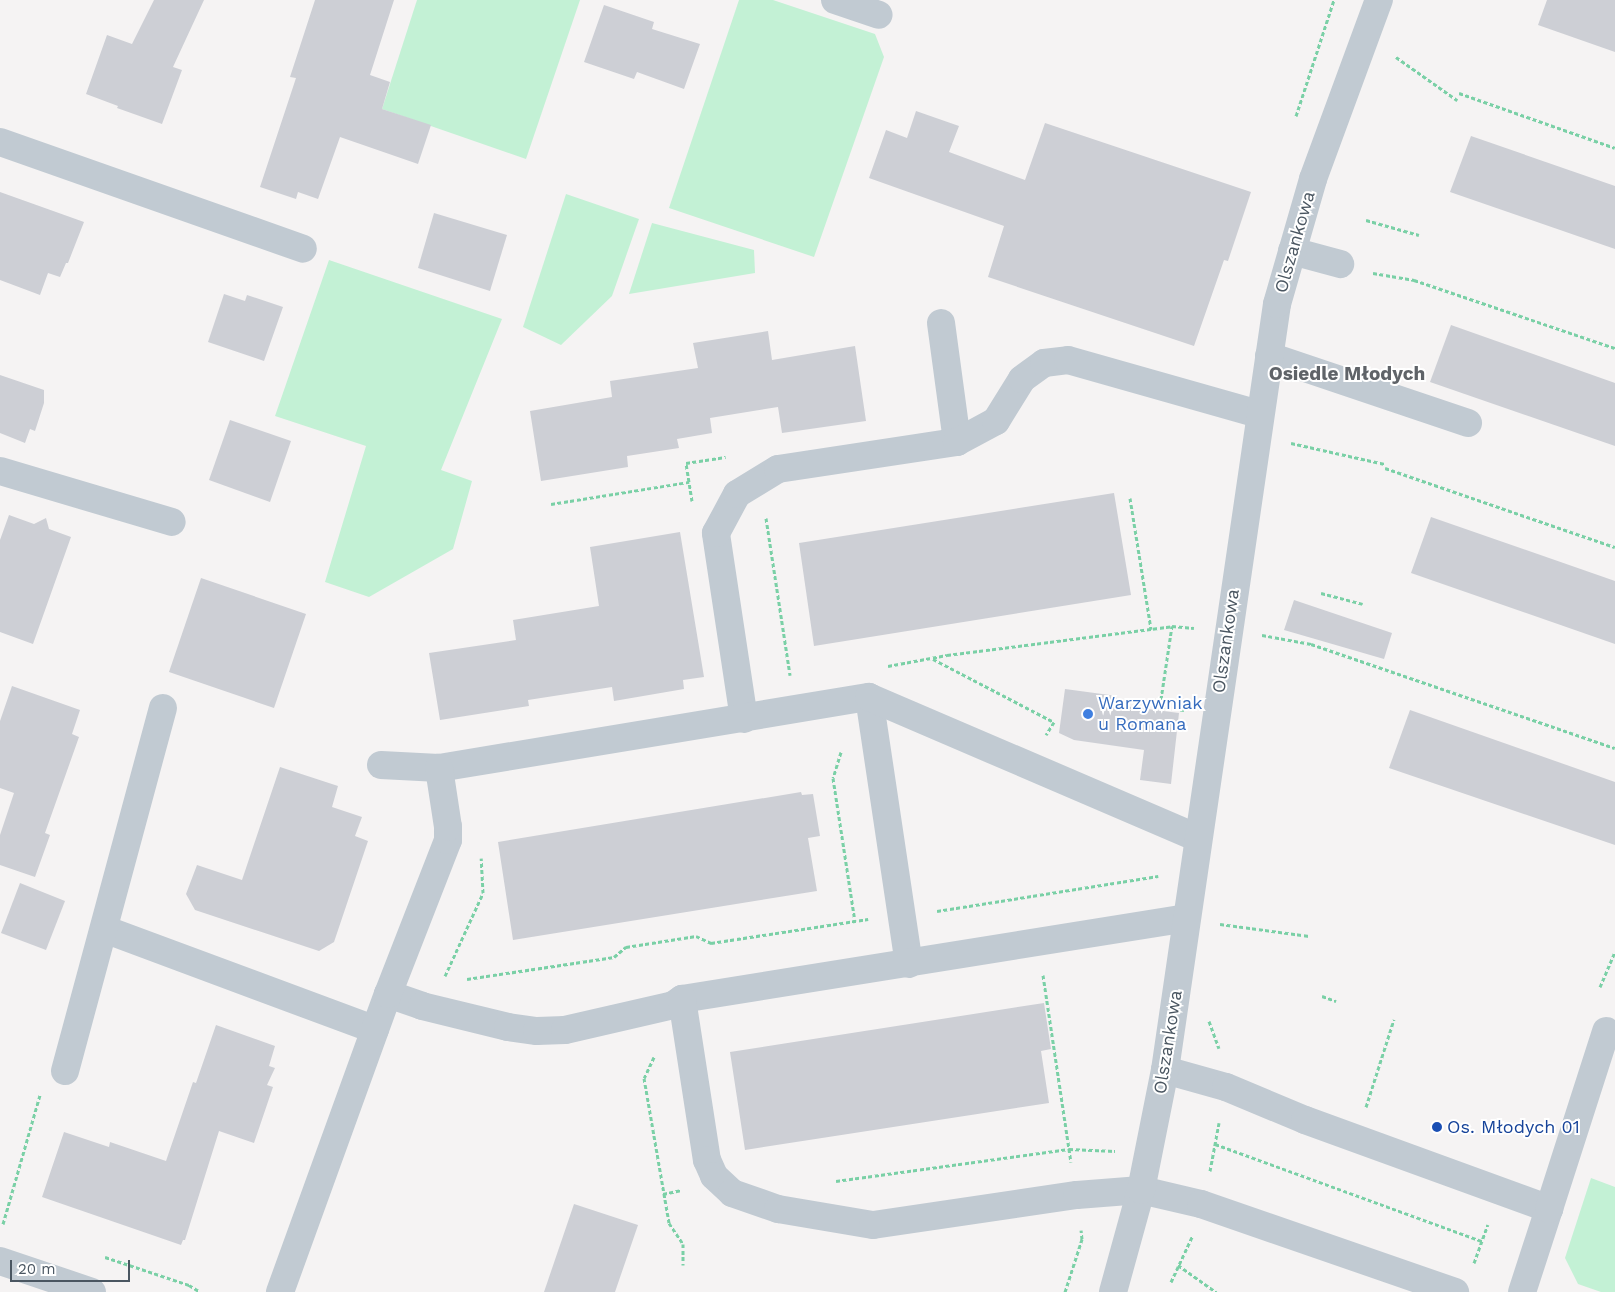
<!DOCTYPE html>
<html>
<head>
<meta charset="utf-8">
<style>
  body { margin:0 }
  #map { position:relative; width:1615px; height:1292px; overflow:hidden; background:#f5f3f3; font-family:"Work Sans",sans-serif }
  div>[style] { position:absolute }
  .green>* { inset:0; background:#c3f1d5 }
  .building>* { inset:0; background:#cdcfd5 }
  .path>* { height:3px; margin-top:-1.5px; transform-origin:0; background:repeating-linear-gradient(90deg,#7ad0a6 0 4px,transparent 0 6.5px) }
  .minor>* { height:28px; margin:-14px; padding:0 14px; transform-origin:14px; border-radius:14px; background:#c1cad2 }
  .dots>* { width:14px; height:14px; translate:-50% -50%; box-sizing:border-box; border:2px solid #fff; border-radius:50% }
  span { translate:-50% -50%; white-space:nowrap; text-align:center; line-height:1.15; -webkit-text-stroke:4px #fff; paint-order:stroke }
  .street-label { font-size:18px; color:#4a5661 }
  .shop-label { font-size:18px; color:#366cbe }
  .left { translate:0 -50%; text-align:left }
  .transit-label { font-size:18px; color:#164399 }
  .neighbourhood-label { font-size:19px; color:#5f6368; font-weight:700 }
  .scale { position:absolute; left:10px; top:1260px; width:120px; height:22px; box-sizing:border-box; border:2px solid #4a5661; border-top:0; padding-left:6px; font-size:15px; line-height:18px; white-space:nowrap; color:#4a5661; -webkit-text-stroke:4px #fff; paint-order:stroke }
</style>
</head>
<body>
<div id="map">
  <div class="green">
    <i style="clip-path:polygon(417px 0,580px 0,526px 159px,382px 109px)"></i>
    <i style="clip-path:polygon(739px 0,773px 0,875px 34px,884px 57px,814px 257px,669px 208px)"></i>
    <i style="clip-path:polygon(566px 194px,639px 219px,612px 296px,561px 345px,523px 327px)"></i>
    <i style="clip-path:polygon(652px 223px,754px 250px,755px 273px,629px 294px)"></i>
    <i style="clip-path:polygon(329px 260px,502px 319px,441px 470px,472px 481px,453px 549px,369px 597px,325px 582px,366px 446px,275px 416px)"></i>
    <i style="clip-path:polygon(1591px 1178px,1615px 1187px,1615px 1292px,1601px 1292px,1578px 1284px,1565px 1258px)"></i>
  </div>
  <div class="building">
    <i style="clip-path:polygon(154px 0,204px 0,173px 67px,182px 70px,162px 124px,117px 108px,118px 106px,86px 94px,107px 35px,132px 44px)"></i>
    <i style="clip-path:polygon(315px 0,394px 0,370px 75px,390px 82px,382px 109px,431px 125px,418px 164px,340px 137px,318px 199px,298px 192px,296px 199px,260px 187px,296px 78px,290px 77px)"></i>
    <i style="clip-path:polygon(1547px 0,1615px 0,1615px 52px,1538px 25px)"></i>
    <i style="clip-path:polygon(604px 5px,654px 22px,652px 29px,700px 44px,684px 89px,637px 72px,634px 79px,584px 62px)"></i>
    <i style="clip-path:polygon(916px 111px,959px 126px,949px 152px,1025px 180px,1045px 123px,1251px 192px,1228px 261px,1224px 260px,1194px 346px,988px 277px,1004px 226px,869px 178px,886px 130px,907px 138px)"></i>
    <i style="clip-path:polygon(1471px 136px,1615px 186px,1615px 249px,1450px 192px)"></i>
    <i style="clip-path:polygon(0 192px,84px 222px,68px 263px,66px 263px,60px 277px,48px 273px,40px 295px,0 280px)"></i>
    <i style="clip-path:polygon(434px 213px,507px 235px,490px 291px,418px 268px)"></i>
    <i style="clip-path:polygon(224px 294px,245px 301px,247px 295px,283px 307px,264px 361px,208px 342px)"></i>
    <i style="clip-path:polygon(1451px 325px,1615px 383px,1615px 446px,1430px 382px)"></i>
    <i style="clip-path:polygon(768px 331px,772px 360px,855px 346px,866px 421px,782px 433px,778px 407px,710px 418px,712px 433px,677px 439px,679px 448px,627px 456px,628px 467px,541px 481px,530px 411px,612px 397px,610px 381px,698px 368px,693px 343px)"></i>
    <i style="clip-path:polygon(0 375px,44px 390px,44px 403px,35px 431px,30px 429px,25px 443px,0 433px)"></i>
    <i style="clip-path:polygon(230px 420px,291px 441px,270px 502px,209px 480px)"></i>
    <i style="clip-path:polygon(1114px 493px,1131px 595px,814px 646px,799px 543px)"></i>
    <i style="clip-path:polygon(9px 515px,34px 524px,46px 518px,49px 529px,71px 537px,33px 644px,0 632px,0 540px)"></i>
    <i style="clip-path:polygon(1431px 517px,1615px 581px,1615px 644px,1411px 573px)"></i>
    <i style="clip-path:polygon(680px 532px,704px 677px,683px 680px,684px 689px,614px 701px,612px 687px,528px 700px,529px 706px,440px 720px,429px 653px,516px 640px,513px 620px,599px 606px,590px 547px)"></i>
    <i style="clip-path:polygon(201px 578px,306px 614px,274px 708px,169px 672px)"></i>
    <i style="clip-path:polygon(1294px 600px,1392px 633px,1384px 659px,1284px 630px)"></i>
    <i style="clip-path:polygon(12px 686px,80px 710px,72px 734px,79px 737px,45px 833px,50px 835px,35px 877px,0 865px,0 835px,14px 793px,0 788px,0 721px)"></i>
    <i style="clip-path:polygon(1065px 689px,1117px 696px,1116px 705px,1179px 713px,1171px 784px,1140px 780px,1144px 750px,1074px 740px,1059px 733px)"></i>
    <i style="clip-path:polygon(1410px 710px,1615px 782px,1615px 845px,1389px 768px)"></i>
    <i style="clip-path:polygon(280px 767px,338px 786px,332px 807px,362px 817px,355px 836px,368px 841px,334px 942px,319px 951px,195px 910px,186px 894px,197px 865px,242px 880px)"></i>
    <i style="clip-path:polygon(801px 792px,802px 795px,813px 794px,820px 836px,808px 838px,817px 891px,513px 940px,498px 842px)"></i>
    <i style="clip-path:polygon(20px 883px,65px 901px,46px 950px,1px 933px)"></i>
    <i style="clip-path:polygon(1044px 1003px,1051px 1049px,1041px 1051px,1049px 1103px,745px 1150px,730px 1052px)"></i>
    <i style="clip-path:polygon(216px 1025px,275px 1046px,269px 1066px,275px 1068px,267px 1085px,273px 1087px,254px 1143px,219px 1131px,185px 1240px,183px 1240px,181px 1245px,42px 1197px,64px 1132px,109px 1147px,110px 1142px,166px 1161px,193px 1082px,196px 1083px)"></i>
    <i style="clip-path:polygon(574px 1204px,638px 1225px,615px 1292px,544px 1292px)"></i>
  </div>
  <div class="path">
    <i style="left:1396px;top:57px;width:75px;rotate:35.2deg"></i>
    <i style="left:1459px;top:93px;width:165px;rotate:19.4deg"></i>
    <i style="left:1296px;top:116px;width:122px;rotate:-71.9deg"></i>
    <i style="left:1366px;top:220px;width:55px;rotate:15.8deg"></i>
    <i style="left:1373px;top:273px;width:42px;rotate:9.7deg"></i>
    <i style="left:1414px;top:280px;width:212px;rotate:18.7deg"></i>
    <i style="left:1291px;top:443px;width:96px;rotate:12.6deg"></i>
    <i style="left:1385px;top:468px;width:243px;rotate:19deg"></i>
    <i style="left:1130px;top:498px;width:133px;rotate:80.9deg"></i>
    <i style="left:692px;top:501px;width:38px;rotate:-99deg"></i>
    <i style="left:686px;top:463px;width:40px;rotate:-8.5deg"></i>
    <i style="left:551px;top:504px;width:140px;rotate:-9.1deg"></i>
    <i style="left:766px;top:518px;width:159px;rotate:81.3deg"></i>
    <i style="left:1321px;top:593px;width:43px;rotate:14.7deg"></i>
    <i style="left:1262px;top:635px;width:50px;rotate:10.4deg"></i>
    <i style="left:1311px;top:644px;width:321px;rotate:18.9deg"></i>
    <i style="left:933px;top:659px;width:136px;rotate:27.5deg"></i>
    <i style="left:1054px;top:722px;width:15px;rotate:122deg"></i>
    <i style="left:888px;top:666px;width:60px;rotate:-10.6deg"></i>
    <i style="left:947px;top:655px;width:227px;rotate:-7.3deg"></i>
    <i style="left:1184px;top:710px;width:24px;rotate:-171deg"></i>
    <i style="left:1160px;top:706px;width:81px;rotate:-81.5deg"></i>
    <i style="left:1172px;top:626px;width:22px;rotate:5deg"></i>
    <i style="left:841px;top:752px;width:27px;rotate:107deg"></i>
    <i style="left:833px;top:778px;width:145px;rotate:81.3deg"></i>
    <i style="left:937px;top:911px;width:224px;rotate:-9deg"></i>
    <i style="left:1220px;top:924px;width:90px;rotate:7.7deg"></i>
    <i style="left:1043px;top:975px;width:189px;rotate:81.5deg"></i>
    <i style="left:445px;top:976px;width:91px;rotate:-65.4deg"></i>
    <i style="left:483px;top:893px;width:35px;rotate:-93deg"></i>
    <i style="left:467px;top:979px;width:149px;rotate:-8.5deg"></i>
    <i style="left:614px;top:957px;width:16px;rotate:-40deg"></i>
    <i style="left:626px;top:947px;width:71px;rotate:-8.9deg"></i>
    <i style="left:696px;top:936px;width:17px;rotate:25deg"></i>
    <i style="left:711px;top:943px;width:159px;rotate:-8.7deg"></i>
    <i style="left:1600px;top:987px;width:39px;rotate:-67deg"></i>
    <i style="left:1322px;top:996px;width:15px;rotate:20deg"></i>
    <i style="left:1209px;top:1021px;width:29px;rotate:70deg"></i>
    <i style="left:654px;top:1057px;width:23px;rotate:115deg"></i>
    <i style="left:644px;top:1078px;width:147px;rotate:80.2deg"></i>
    <i style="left:669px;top:1223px;width:25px;rotate:56deg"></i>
    <i style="left:683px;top:1244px;width:21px;rotate:90deg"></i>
    <i style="left:1366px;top:1107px;width:92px;rotate:-72.3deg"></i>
    <i style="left:1215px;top:1144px;width:284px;rotate:20deg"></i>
    <i style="left:1210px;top:1171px;width:49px;rotate:-79.4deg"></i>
    <i style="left:836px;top:1181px;width:235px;rotate:-7.8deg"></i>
    <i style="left:1069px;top:1149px;width:46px;rotate:2.5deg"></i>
    <i style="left:663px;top:1194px;width:19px;rotate:-12deg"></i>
    <i style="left:3px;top:1224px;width:134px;rotate:-74deg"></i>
    <i style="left:105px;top:1257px;width:89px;rotate:18.4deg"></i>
    <i style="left:189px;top:1285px;width:13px;rotate:32deg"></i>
    <i style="left:1474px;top:1263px;width:41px;rotate:-70.3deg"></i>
    <i style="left:1178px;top:1265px;width:47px;rotate:35.4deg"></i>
    <i style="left:1171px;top:1282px;width:50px;rotate:-65deg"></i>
    <i style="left:1065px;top:1292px;width:56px;rotate:-72.2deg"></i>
    <i style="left:1082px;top:1239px;width:9px;rotate:-96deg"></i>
  </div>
  <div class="minor">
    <i style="left:835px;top:0;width:46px;rotate:18.8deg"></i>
    <i style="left:0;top:142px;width:321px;rotate:19.4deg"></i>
    <i style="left:1292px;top:251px;width:50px;rotate:15.2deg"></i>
    <i style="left:941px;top:323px;width:120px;rotate:82.3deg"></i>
    <i style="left:1269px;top:356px;width:210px;rotate:18.6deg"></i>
    <i style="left:0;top:471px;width:179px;rotate:16.5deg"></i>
    <i style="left:869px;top:697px;width:270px;rotate:81.5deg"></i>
    <i style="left:744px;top:719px;width:188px;rotate:-98.6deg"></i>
    <i style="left:716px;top:533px;width:44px;rotate:-61.7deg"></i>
    <i style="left:737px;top:494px;width:48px;rotate:-31.4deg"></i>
    <i style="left:778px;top:469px;width:181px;rotate:-8.6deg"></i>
    <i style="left:957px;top:442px;width:44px;rotate:-28.3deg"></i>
    <i style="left:996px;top:421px;width:49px;rotate:-58.2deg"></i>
    <i style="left:1022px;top:379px;width:27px;rotate:-36deg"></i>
    <i style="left:1044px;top:363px;width:24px;rotate:-7deg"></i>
    <i style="left:1068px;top:360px;width:198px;rotate:15.8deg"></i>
    <i style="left:381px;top:765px;width:58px;rotate:3deg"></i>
    <i style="left:439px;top:768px;width:436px;rotate:-9.4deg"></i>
    <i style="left:869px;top:697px;width:358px;rotate:23.2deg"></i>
    <i style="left:104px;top:929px;width:289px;rotate:20.4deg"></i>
    <i style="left:388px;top:994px;width:36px;rotate:19deg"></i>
    <i style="left:422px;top:1006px;width:89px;rotate:13.7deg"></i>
    <i style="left:508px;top:1027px;width:29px;rotate:8deg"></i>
    <i style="left:537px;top:1031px;width:28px;rotate:-2deg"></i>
    <i style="left:565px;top:1030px;width:111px;rotate:-13deg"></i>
    <i style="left:673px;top:1005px;width:11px;rotate:-34deg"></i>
    <i style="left:682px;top:999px;width:511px;rotate:-9.11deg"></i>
    <i style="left:682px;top:999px;width:163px;rotate:81.2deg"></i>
    <i style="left:707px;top:1160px;width:17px;rotate:66deg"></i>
    <i style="left:714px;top:1176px;width:25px;rotate:43deg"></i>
    <i style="left:732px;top:1193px;width:49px;rotate:19.2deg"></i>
    <i style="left:778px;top:1209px;width:96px;rotate:9.6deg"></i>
    <i style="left:873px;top:1225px;width:206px;rotate:-8.4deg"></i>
    <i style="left:1077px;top:1195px;width:64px;rotate:-4.5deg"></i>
    <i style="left:1141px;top:1190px;width:62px;rotate:13.1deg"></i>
    <i style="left:1201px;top:1204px;width:269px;rotate:19.1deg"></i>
    <i style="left:1165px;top:1070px;width:63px;rotate:15.6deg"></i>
    <i style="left:1226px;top:1087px;width:86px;rotate:22.7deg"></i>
    <i style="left:1305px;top:1120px;width:260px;rotate:20deg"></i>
    <i style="left:1549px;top:1209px;width:87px;rotate:108deg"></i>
    <i style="left:65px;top:1071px;width:376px;rotate:-74.9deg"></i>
    <i style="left:1549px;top:1209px;width:187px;rotate:-72.2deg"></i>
    <i style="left:0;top:1261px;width:97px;rotate:18.6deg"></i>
    <i style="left:280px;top:1292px;width:317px;rotate:-70.1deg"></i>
    <i style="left:388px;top:994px;width:165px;rotate:-68.7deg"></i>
    <i style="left:448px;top:840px;width:13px;rotate:-90deg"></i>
    <i style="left:448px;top:827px;width:60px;rotate:-98.7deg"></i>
    <i style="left:1113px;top:1292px;width:106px;rotate:-74.6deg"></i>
    <i style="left:1141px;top:1190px;width:122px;rotate:-78.7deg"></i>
    <i style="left:1165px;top:1070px;width:774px;rotate:-81.68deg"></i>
    <i style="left:1277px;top:304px;width:130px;rotate:-73.9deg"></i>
    <i style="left:1313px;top:179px;width:191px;rotate:-69.8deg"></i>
  </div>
  <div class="dots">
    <i style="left:1088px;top:714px;background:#3f7fe0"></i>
    <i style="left:1437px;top:1127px;background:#1a4fb4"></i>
  </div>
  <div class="street-label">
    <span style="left:1295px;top:242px;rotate:-74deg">Olszankowa</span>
    <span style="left:1226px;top:641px;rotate:-82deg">Olszankowa</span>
    <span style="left:1168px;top:1042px;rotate:-81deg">Olszankowa</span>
  </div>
  <div class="shop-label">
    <span class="left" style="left:1098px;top:714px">Warzywniak<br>u Romana</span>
  </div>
  <div class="transit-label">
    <span class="left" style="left:1447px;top:1127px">Os. Młodych 01</span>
  </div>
  <div class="neighbourhood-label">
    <span style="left:1347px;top:374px">Osiedle Młodych</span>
  </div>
  <div class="scale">20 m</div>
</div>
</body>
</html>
